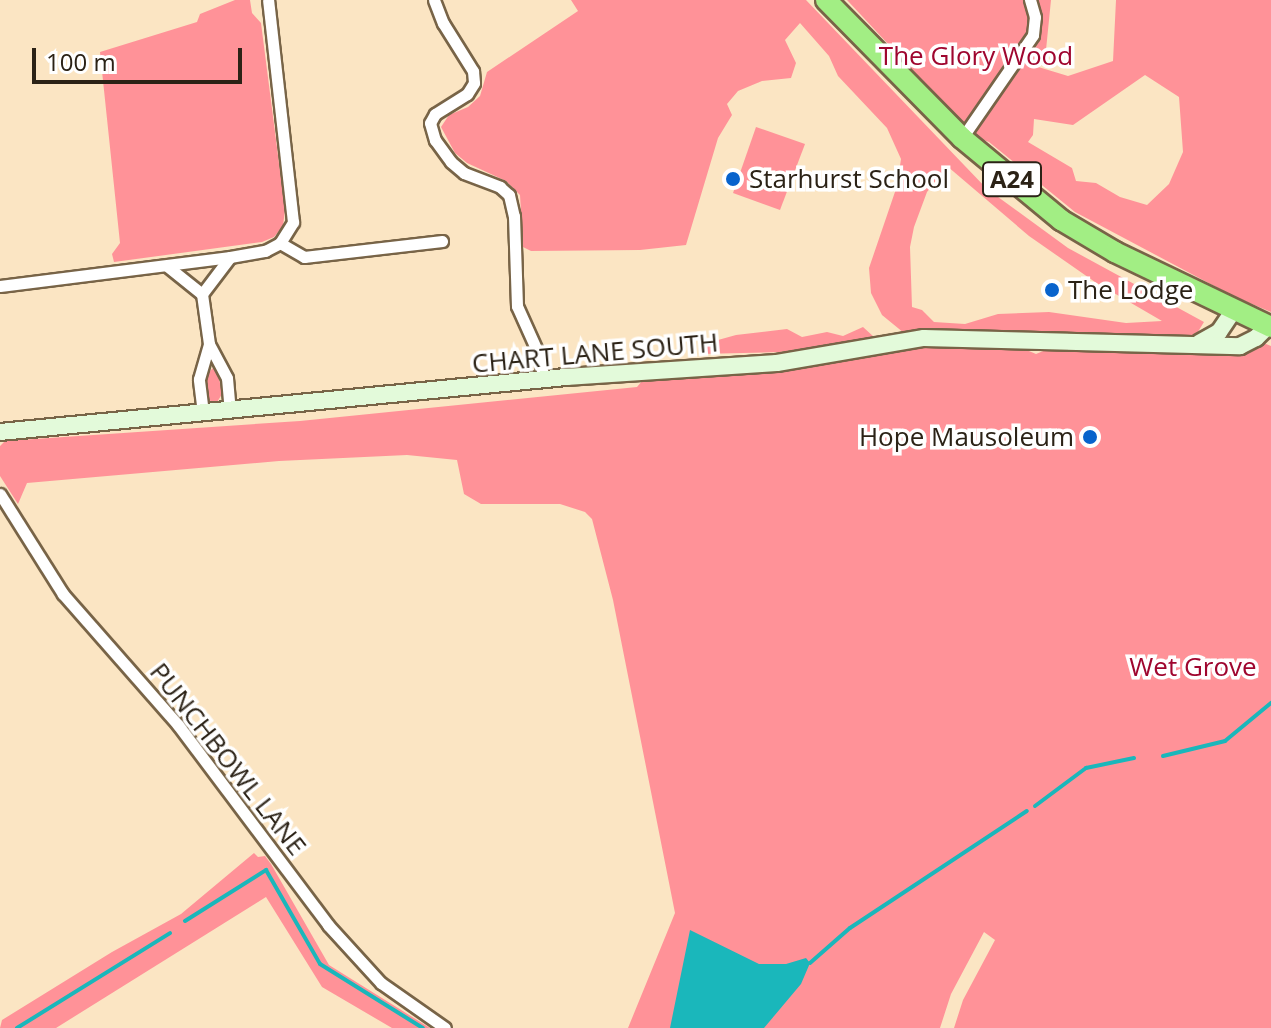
<!DOCTYPE html>
<html>
<head>
<meta charset="utf-8">
<style>
  body { margin:0 }
  #map { position:relative; width:1271px; height:1028px; overflow:hidden; background:#fbe5c3; font-family:"Open Sans",sans-serif }
  div>[style] { position:absolute }
  .green>* { inset:0; background:#ff9298 }
  .water>* { inset:0; background:#1ab7bb }
  .stream>* { height:4px; margin:-2px; padding:0 2px; transform-origin:2px; border-radius:2px; background:#1ab7bb }
  .roads { filter:drop-shadow(2px 0 #786447) drop-shadow(-2px 0 #786447) drop-shadow(0 2px #786447) drop-shadow(0 -2px #786447) }
  .street>* { height:11px; margin:-5.5px; padding:0 5.5px; transform-origin:5.5px; border-radius:5.5px; background:#fff }
  .secondary>* { height:16px; margin:-8px; padding:0 8px; transform-origin:8px; border-radius:8px; background:#e3fada }
  .highway>* { height:20px; margin:-10px; padding:0 10px; transform-origin:10px; border-radius:10px; background:#a2ee84 }
  .dots>* { width:22px; height:22px; translate:-50% -50%; box-sizing:border-box; border:4px solid #fff; border-radius:50% }
  span { translate:-50% -50%; white-space:nowrap; text-align:center; line-height:1.15; -webkit-text-stroke:7px #fff; paint-order:stroke }
  .shield-label span { padding:2px 6px; background:#fff; border:2px solid; border-radius:6px; -webkit-text-stroke-width:0 }
  .shield-label { font-size:24px; color:#2b2216; font-weight:700 }
  .park-label { font-size:26px; color:#9f062f }
  .poi-label { font-size:26px; color:#2b2216 }
  .left { translate:0 -50%; text-align:left }
  .right { translate:-100% -50%; text-align:right }
  .street-label { font-size:26px; color:#2b2216 }
  .scale { position:absolute; left:32px; top:48px; width:210px; height:36px; box-sizing:border-box; border:4px solid #2b2216; border-top:0; padding-left:10px; font-size:24px; line-height:28px; white-space:nowrap; color:#2b2216; -webkit-text-stroke:6px #fff; paint-order:stroke }
</style>
</head>
<body>
<div id="map">
  <div class="green">
    <i style="clip-path:polygon(235px 0,250px 0,252px 13px,261px 23px,285px 210px,283px 226px,274px 237px,262px 242px,114px 262px,112px 254px,120px 243px,100px 52px,197px 22px,200px 14px)"></i>
    <i style="clip-path:polygon(evenodd,571px 0,806px 0,987px 189px,1068px 248px,1204px 322px,1196px 335px,1183px 341px,904px 333px,882px 315px,871px 293px,869px 268px,897px 186px,901px 159px,887px 128px,838px 76px,829px 56px,800px 23px,785px 40px,796px 63px,791px 78px,762px 81px,738px 91px,727px 104px,732px 115px,718px 138px,686px 245px,640px 250px,531px 251px,523px 247px,520px 195px,506px 181px,467px 163px,455px 153px,441px 127px,449px 115px,468px 107px,480px 96px,487px 72px,578px 11px,571px 0,947px 166px,1029px 236px,1095px 282px,1162px 321px,1126px 323px,1049px 312px,998px 314px,965px 324px,934px 322px,922px 310px,912px 307px,910px 247px,914px 227px,927px 192px,947px 166px)"></i>
    <i style="clip-path:polygon(evenodd,847px 0,1051px 0,1046px 50px,1035px 66px,1068px 76px,1113px 61px,1116px 0,1271px 0,1271px 312px,1233px 296px,1075px 212px,989px 142px,975px 137px,847px 0,1145px 75px,1179px 97px,1183px 152px,1169px 184px,1147px 205px,1120px 197px,1096px 183px,1076px 181px,1072px 168px,1028px 142px,1033px 135px,1034px 119px,1073px 125px,1145px 75px)"></i>
    <i style="clip-path:polygon(756px 127px,805px 144px,780px 210px,733px 193px)"></i>
    <i style="clip-path:polygon(863px 327px,874px 337px,780px 352px,701px 354px,700px 345px,736px 335px,787px 329px,802px 337px,827px 332px,843px 336px)"></i>
    <i style="clip-path:polygon(1266px 344px,1271px 346px,1271px 1028px,954px 1028px,963px 1000px,995px 940px,984px 932px,951px 994px,940px 1028px,628px 1028px,675px 913px,613px 600px,592px 519px,585px 512px,560px 504px,481px 504px,464px 494px,457px 460px,407px 455px,279px 461px,27px 483px,18px 504px,0 476px,0 446px,5px 441px,300px 421px,637px 387px,642px 381px,773px 369px,924px 345px,1017px 346px,1036px 354px,1053px 347px,1207px 354px)"></i>
    <i style="clip-path:polygon(213px 368px,218px 372px,222px 394px,216px 404px,209px 400px,208px 394px,206px 375px)"></i>
    <i style="clip-path:polygon(254px 853px,258px 857px,265px 856px,271px 864px,329px 965px,430px 1028px,392px 1028px,322px 987px,266px 897px,56px 1028px,0 1028px,2px 1020px,112px 952px,181px 914px)"></i>
  </div>
  <div class="water">
    <i style="clip-path:polygon(690px 930px,759px 964px,786px 964px,806px 958px,810px 963px,801px 984px,764px 1028px,670px 1028px)"></i>
  </div>
  <div class="stream">
    <i style="left:1163px;top:756px;width:64px;rotate:-13.6deg"></i>
    <i style="left:1225px;top:741px;width:60px;rotate:-39.6deg"></i>
    <i style="left:1035px;top:806px;width:64px;rotate:-36.7deg"></i>
    <i style="left:1086px;top:768px;width:49px;rotate:-11.8deg"></i>
    <i style="left:185px;top:921px;width:96px;rotate:-32.2deg"></i>
    <i style="left:266px;top:870px;width:108px;rotate:60.1deg"></i>
    <i style="left:320px;top:964px;width:121px;rotate:31.9deg"></i>
    <i style="left:810px;top:963px;width:53px;rotate:-41.2deg"></i>
    <i style="left:850px;top:928px;width:212px;rotate:-33.5deg"></i>
    <i style="left:17px;top:1028px;width:180px;rotate:-31.8deg"></i>
  </div>
  <div class="roads">
    <div class="street">
      <i style="left:434px;top:0;width:25px;rotate:69deg"></i>
      <i style="left:443px;top:23px;width:57px;rotate:58deg"></i>
      <i style="left:473px;top:71px;width:12px;rotate:85deg"></i>
      <i style="left:474px;top:83px;width:13px;rotate:122deg"></i>
      <i style="left:467px;top:94px;width:38px;rotate:148deg"></i>
      <i style="left:435px;top:114px;width:10px;rotate:119deg"></i>
      <i style="left:430px;top:123px;width:18px;rotate:74deg"></i>
      <i style="left:435px;top:140px;width:27px;rotate:54deg"></i>
      <i style="left:451px;top:162px;width:17px;rotate:40deg"></i>
      <i style="left:464px;top:173px;width:39px;rotate:21deg"></i>
      <i style="left:500px;top:187px;width:12px;rotate:42deg"></i>
      <i style="left:509px;top:195px;width:22px;rotate:77deg"></i>
      <i style="left:514px;top:216px;width:90px;rotate:88.1deg"></i>
      <i style="left:517px;top:306px;width:54px;rotate:65.8deg"></i>
      <i style="left:539px;top:355px;width:25px;rotate:79deg"></i>
      <i style="left:962px;top:138px;width:125px;rotate:-55.4deg"></i>
      <i style="left:1033px;top:35px;width:18px;rotate:-84deg"></i>
      <i style="left:1035px;top:17px;width:18px;rotate:-106deg"></i>
      <i style="left:280px;top:243px;width:28px;rotate:30deg"></i>
      <i style="left:304px;top:257px;width:139px;rotate:-6.6deg"></i>
      <i style="left:167px;top:266px;width:45px;rotate:38.7deg"></i>
      <i style="left:202px;top:294px;width:50px;rotate:82deg"></i>
      <i style="left:209px;top:344px;width:38px;rotate:62deg"></i>
      <i style="left:227px;top:378px;width:32px;rotate:85deg"></i>
      <i style="left:0;top:286px;width:232px;rotate:-7.2deg"></i>
      <i style="left:230px;top:257px;width:36px;rotate:-10deg"></i>
      <i style="left:265px;top:251px;width:17px;rotate:-28deg"></i>
      <i style="left:280px;top:243px;width:25px;rotate:-58deg"></i>
      <i style="left:293px;top:222px;width:223px;rotate:-96.4deg"></i>
      <i style="left:202px;top:294px;width:46px;rotate:-52.9deg"></i>
      <i style="left:203px;top:413px;width:34px;rotate:-97deg"></i>
      <i style="left:199px;top:379px;width:36px;rotate:-74deg"></i>
      <i style="left:0;top:494px;width:118px;rotate:57.8deg"></i>
      <i style="left:63px;top:594px;width:174px;rotate:48.7deg"></i>
      <i style="left:178px;top:725px;width:250px;rotate:53.1deg"></i>
      <i style="left:328px;top:925px;width:79px;rotate:47.6deg"></i>
      <i style="left:381px;top:983px;width:78px;rotate:35.1deg"></i>
    </div>
    <div class="secondary">
      <i style="left:1199px;top:343px;width:23px;rotate:-29deg"></i>
      <i style="left:1219px;top:332px;width:27px;rotate:-56deg"></i>
      <i style="left:0;top:432px;width:569px;rotate:-5.55deg"></i>
      <i style="left:566px;top:377px;width:211px;rotate:-3.8deg"></i>
      <i style="left:777px;top:363px;width:149px;rotate:-9.7deg"></i>
      <i style="left:924px;top:338px;width:316px;rotate:1.5deg"></i>
      <i style="left:1240px;top:346px;width:18px;rotate:-27deg"></i>
      <i style="left:1256px;top:338px;width:17px;rotate:-45deg"></i>
    </div>
    <div class="highway">
      <i style="left:826px;top:0;width:194px;rotate:45.4deg"></i>
      <i style="left:962px;top:138px;width:129px;rotate:39.6deg"></i>
      <i style="left:1061px;top:220px;width:63px;rotate:30.7deg"></i>
      <i style="left:1115px;top:252px;width:173px;rotate:25.7deg"></i>
    </div>
  </div>
  <div class="dots">
    <i style="left:733px;top:179px;background:#0863cc"></i>
    <i style="left:1052px;top:290px;background:#0863cc"></i>
    <i style="left:1090px;top:437px;background:#0863cc"></i>
  </div>
  <div class="shield-label">
    <span style="left:1012px;top:179px">A24</span>
  </div>
  <div class="park-label">
    <span style="left:976px;top:56px">The Glory Wood</span>
    <span style="left:1193px;top:667px">Wet Grove</span>
  </div>
  <div class="poi-label">
    <span class="left" style="left:749px;top:179px">Starhurst School</span>
    <span class="left" style="left:1068px;top:290px">The Lodge</span>
    <span class="right" style="left:1074px;top:437px">Hope Mausoleum</span>
  </div>
  <div class="street-label">
    <span style="left:595px;top:353px;rotate:-5deg">CHART LANE SOUTH</span>
    <span style="left:228px;top:759px;rotate:52deg">PUNCHBOWL LANE</span>
  </div>
  <div class="scale">100 m</div>
</div>
</body>
</html>
